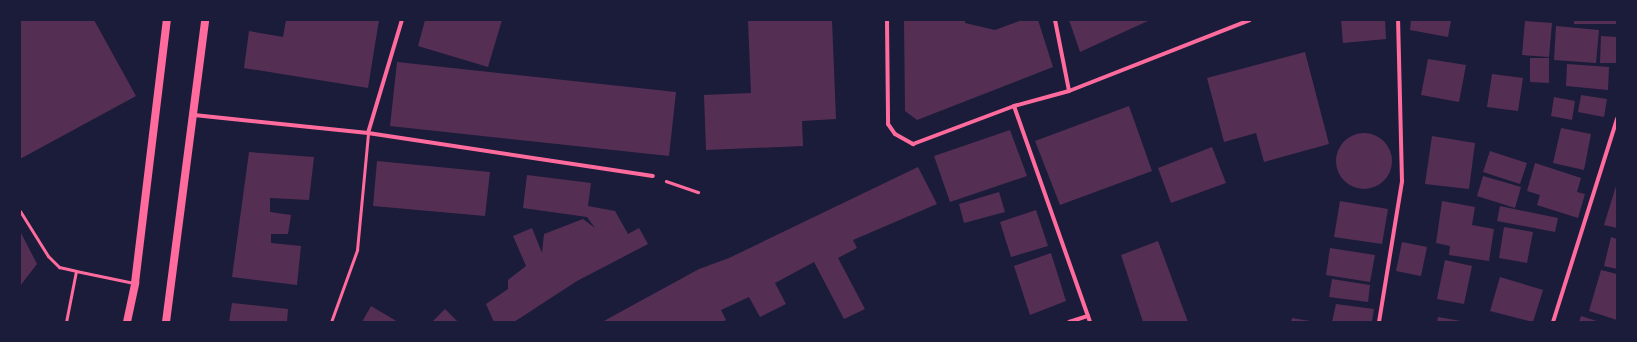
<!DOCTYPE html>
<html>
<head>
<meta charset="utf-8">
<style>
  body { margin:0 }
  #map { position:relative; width:1637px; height:342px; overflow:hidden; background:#1b1b3a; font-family:Manrope,sans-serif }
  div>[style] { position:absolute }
  .building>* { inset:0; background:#542f53 }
  .round { border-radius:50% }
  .path>* { height:2.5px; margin:-1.25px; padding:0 1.25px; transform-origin:1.25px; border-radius:1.25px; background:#ff6b9d }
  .service>* { height:3px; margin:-1.5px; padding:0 1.5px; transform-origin:1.5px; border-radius:1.5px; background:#ff6b9d }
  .minor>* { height:4px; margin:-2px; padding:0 2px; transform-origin:2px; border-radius:2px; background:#ff6b9d }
  .secondary>* { height:8px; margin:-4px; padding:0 4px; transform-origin:4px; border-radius:4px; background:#ff6b9d }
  span { translate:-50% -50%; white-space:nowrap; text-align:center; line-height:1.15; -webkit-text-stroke:4px #1b1b3a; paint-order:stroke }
  .frame { position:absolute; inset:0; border:21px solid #1b1b3a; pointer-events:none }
</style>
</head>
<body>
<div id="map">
  <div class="building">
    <i style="clip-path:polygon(20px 20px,94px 20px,136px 96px,20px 159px)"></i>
    <i style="clip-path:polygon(286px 20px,379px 20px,368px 88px,244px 68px,249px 31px,283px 37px)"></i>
    <i style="clip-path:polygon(425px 20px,502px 20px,488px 67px,418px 46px)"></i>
    <i style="clip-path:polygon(748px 20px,832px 20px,836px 119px,802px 121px,803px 146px,706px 150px,704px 95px,751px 93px)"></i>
    <i style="clip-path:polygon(904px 20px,965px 20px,965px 23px,995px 30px,1022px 20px,1038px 20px,1053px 67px,917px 120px,905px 111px)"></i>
    <i style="clip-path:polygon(1069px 20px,1150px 20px,1080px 52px)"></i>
    <i style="clip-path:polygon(1341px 20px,1385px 20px,1386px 39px,1343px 43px)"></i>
    <i style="clip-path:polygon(1411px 20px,1451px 20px,1448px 37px,1410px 30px)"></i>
    <i style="clip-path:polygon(1574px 20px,1617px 20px,1617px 24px,1574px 24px)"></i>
    <i style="clip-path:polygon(1525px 21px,1552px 23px,1549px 57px,1522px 55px)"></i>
    <i style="clip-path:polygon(1556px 26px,1599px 30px,1596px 63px,1554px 60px)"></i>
    <i style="clip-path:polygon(1601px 36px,1617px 37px,1617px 63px,1600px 63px)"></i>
    <i style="clip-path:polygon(1305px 52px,1329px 144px,1264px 162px,1256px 133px,1224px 142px,1207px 78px)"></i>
    <i style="clip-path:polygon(1530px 58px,1549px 58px,1549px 83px,1530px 82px)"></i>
    <i style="clip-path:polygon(1428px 59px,1466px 65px,1459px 102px,1421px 95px)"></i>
    <i style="clip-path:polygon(397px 62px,676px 92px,669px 156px,390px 126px)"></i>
    <i style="clip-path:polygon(1567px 64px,1609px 67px,1608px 90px,1566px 86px)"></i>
    <i style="clip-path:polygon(1492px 74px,1523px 78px,1518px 111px,1487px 107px)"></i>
    <i style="clip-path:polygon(1581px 95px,1607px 99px,1604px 117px,1578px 112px)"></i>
    <i style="clip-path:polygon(1554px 97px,1575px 101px,1572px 120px,1551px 116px)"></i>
    <i style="clip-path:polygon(1129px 106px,1152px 171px,1060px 205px,1035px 141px)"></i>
    <i style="clip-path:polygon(1561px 128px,1591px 134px,1584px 170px,1553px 163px)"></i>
    <i style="clip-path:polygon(1010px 130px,1027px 176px,950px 202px,934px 156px)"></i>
    <i class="round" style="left:1336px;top:133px;width:56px;height:56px"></i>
    <i style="clip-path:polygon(1432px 136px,1475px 143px,1469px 189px,1425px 184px)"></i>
    <i style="clip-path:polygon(1212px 147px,1226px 183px,1171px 203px,1158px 168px)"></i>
    <i style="clip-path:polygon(1490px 151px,1527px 163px,1520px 184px,1483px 172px)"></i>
    <i style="clip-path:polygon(249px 152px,314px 157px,309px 200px,270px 198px,270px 212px,291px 215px,288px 234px,271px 234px,271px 243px,301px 246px,297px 285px,232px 277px)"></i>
    <i style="clip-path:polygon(377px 161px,490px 172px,485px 216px,373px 206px)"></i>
    <i style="clip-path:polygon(1535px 163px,1581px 178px,1577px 192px,1585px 194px,1578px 218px,1537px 205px,1540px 195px,1527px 191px)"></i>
    <i style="clip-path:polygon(918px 167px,937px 204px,853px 240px,857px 248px,838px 258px,865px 309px,844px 319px,814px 262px,775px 283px,786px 304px,760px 317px,749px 297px,721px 310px,726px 320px,722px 322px,602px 322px,699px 269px,729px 258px)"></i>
    <i style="clip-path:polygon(527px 175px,591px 183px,588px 206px,615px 211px,628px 234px,639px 228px,648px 244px,577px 281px,514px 322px,494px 322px,486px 304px,508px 289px,508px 280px,526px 266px,513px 236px,532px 228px,542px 253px,544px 234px,583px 219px,595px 228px,587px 217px,523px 208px)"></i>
    <i style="clip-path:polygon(1483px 176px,1521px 187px,1515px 208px,1477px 196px)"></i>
    <i style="clip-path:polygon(1617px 183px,1617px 228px,1604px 225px)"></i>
    <i style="clip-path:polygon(999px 192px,1005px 212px,964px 223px,959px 204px)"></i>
    <i style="clip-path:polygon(1340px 201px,1388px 209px,1382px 244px,1334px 237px)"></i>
    <i style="clip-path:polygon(1442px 201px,1475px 207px,1472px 225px,1494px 229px,1489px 261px,1449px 255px,1450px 246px,1436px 243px)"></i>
    <i style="clip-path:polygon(1500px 206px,1558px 218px,1555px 232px,1497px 221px)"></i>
    <i style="clip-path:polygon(1036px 210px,1048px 246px,1011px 257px,1000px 222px)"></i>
    <i style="clip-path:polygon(1504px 227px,1533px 232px,1527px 263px,1499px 258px)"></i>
    <i style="clip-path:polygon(20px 231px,37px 264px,20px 286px)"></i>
    <i style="clip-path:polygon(1611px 237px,1617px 239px,1617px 269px,1604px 266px)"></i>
    <i style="clip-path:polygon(1158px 241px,1188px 322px,1143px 322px,1121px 255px)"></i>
    <i style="clip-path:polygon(1402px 242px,1427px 247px,1421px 276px,1396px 271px)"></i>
    <i style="clip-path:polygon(1330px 248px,1375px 255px,1370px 282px,1326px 275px)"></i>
    <i style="clip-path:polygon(1051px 253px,1066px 301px,1030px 315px,1014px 266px)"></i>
    <i style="clip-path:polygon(1445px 260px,1472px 266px,1464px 304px,1437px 299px)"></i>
    <i style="clip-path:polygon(1601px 270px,1617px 274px,1617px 320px,1589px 311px)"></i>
    <i style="clip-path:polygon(1500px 277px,1543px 290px,1533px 322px,1490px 311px)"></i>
    <i style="clip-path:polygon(1332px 279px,1370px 285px,1368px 302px,1329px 297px)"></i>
    <i style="clip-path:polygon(232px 303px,288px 309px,287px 322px,229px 322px)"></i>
    <i style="clip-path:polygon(1336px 304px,1374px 309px,1372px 322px,1332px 322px)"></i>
    <i style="clip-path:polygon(371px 306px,398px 322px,362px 322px)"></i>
    <i style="clip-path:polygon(445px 309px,458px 322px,432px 322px)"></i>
    <i style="clip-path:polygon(1581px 316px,1600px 322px,1579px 322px)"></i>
    <i style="clip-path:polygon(1438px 317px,1461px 321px,1461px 322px,1437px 322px)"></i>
    <i style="clip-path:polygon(1292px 318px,1310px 321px,1310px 322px,1291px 322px)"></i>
  </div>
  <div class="path">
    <i style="left:666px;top:181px;width:34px;rotate:19deg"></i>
  </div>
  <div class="service">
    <i style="left:20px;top:211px;width:53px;rotate:58.1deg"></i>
    <i style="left:48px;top:256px;width:16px;rotate:45deg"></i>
    <i style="left:59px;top:267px;width:17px;rotate:13deg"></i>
    <i style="left:66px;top:322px;width:52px;rotate:-78.9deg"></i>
    <i style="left:76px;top:271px;width:59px;rotate:11.7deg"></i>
    <i style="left:331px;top:322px;width:77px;rotate:-70.1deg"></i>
    <i style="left:357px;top:250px;width:118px;rotate:-84.6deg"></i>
  </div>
  <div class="minor">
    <i style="left:887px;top:20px;width:104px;rotate:89.4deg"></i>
    <i style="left:888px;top:124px;width:12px;rotate:55deg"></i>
    <i style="left:895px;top:134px;width:21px;rotate:29deg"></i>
    <i style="left:913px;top:144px;width:108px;rotate:-20.6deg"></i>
    <i style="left:1014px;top:106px;width:57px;rotate:-15.3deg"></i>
    <i style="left:1069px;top:91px;width:194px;rotate:-21.4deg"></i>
    <i style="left:1055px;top:20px;width:72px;rotate:78.8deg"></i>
    <i style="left:1014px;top:106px;width:229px;rotate:70.6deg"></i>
    <i style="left:194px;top:115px;width:175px;rotate:5.9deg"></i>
    <i style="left:368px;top:133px;width:288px;rotate:8.6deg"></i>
    <i style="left:368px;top:133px;width:118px;rotate:-73.3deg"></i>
    <i style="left:1069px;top:322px;width:20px;rotate:-18deg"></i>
    <i style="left:1379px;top:322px;width:143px;rotate:-80.7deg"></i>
    <i style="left:1402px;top:181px;width:161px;rotate:-91.4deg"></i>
    <i style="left:1553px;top:322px;width:213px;rotate:-72.5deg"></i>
  </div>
  <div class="secondary">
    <i style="left:127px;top:322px;width:40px;rotate:-78deg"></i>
    <i style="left:135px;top:283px;width:265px;rotate:-83.1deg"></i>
    <i style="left:166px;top:322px;width:305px;rotate:-82.6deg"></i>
  </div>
  <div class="frame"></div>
</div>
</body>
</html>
